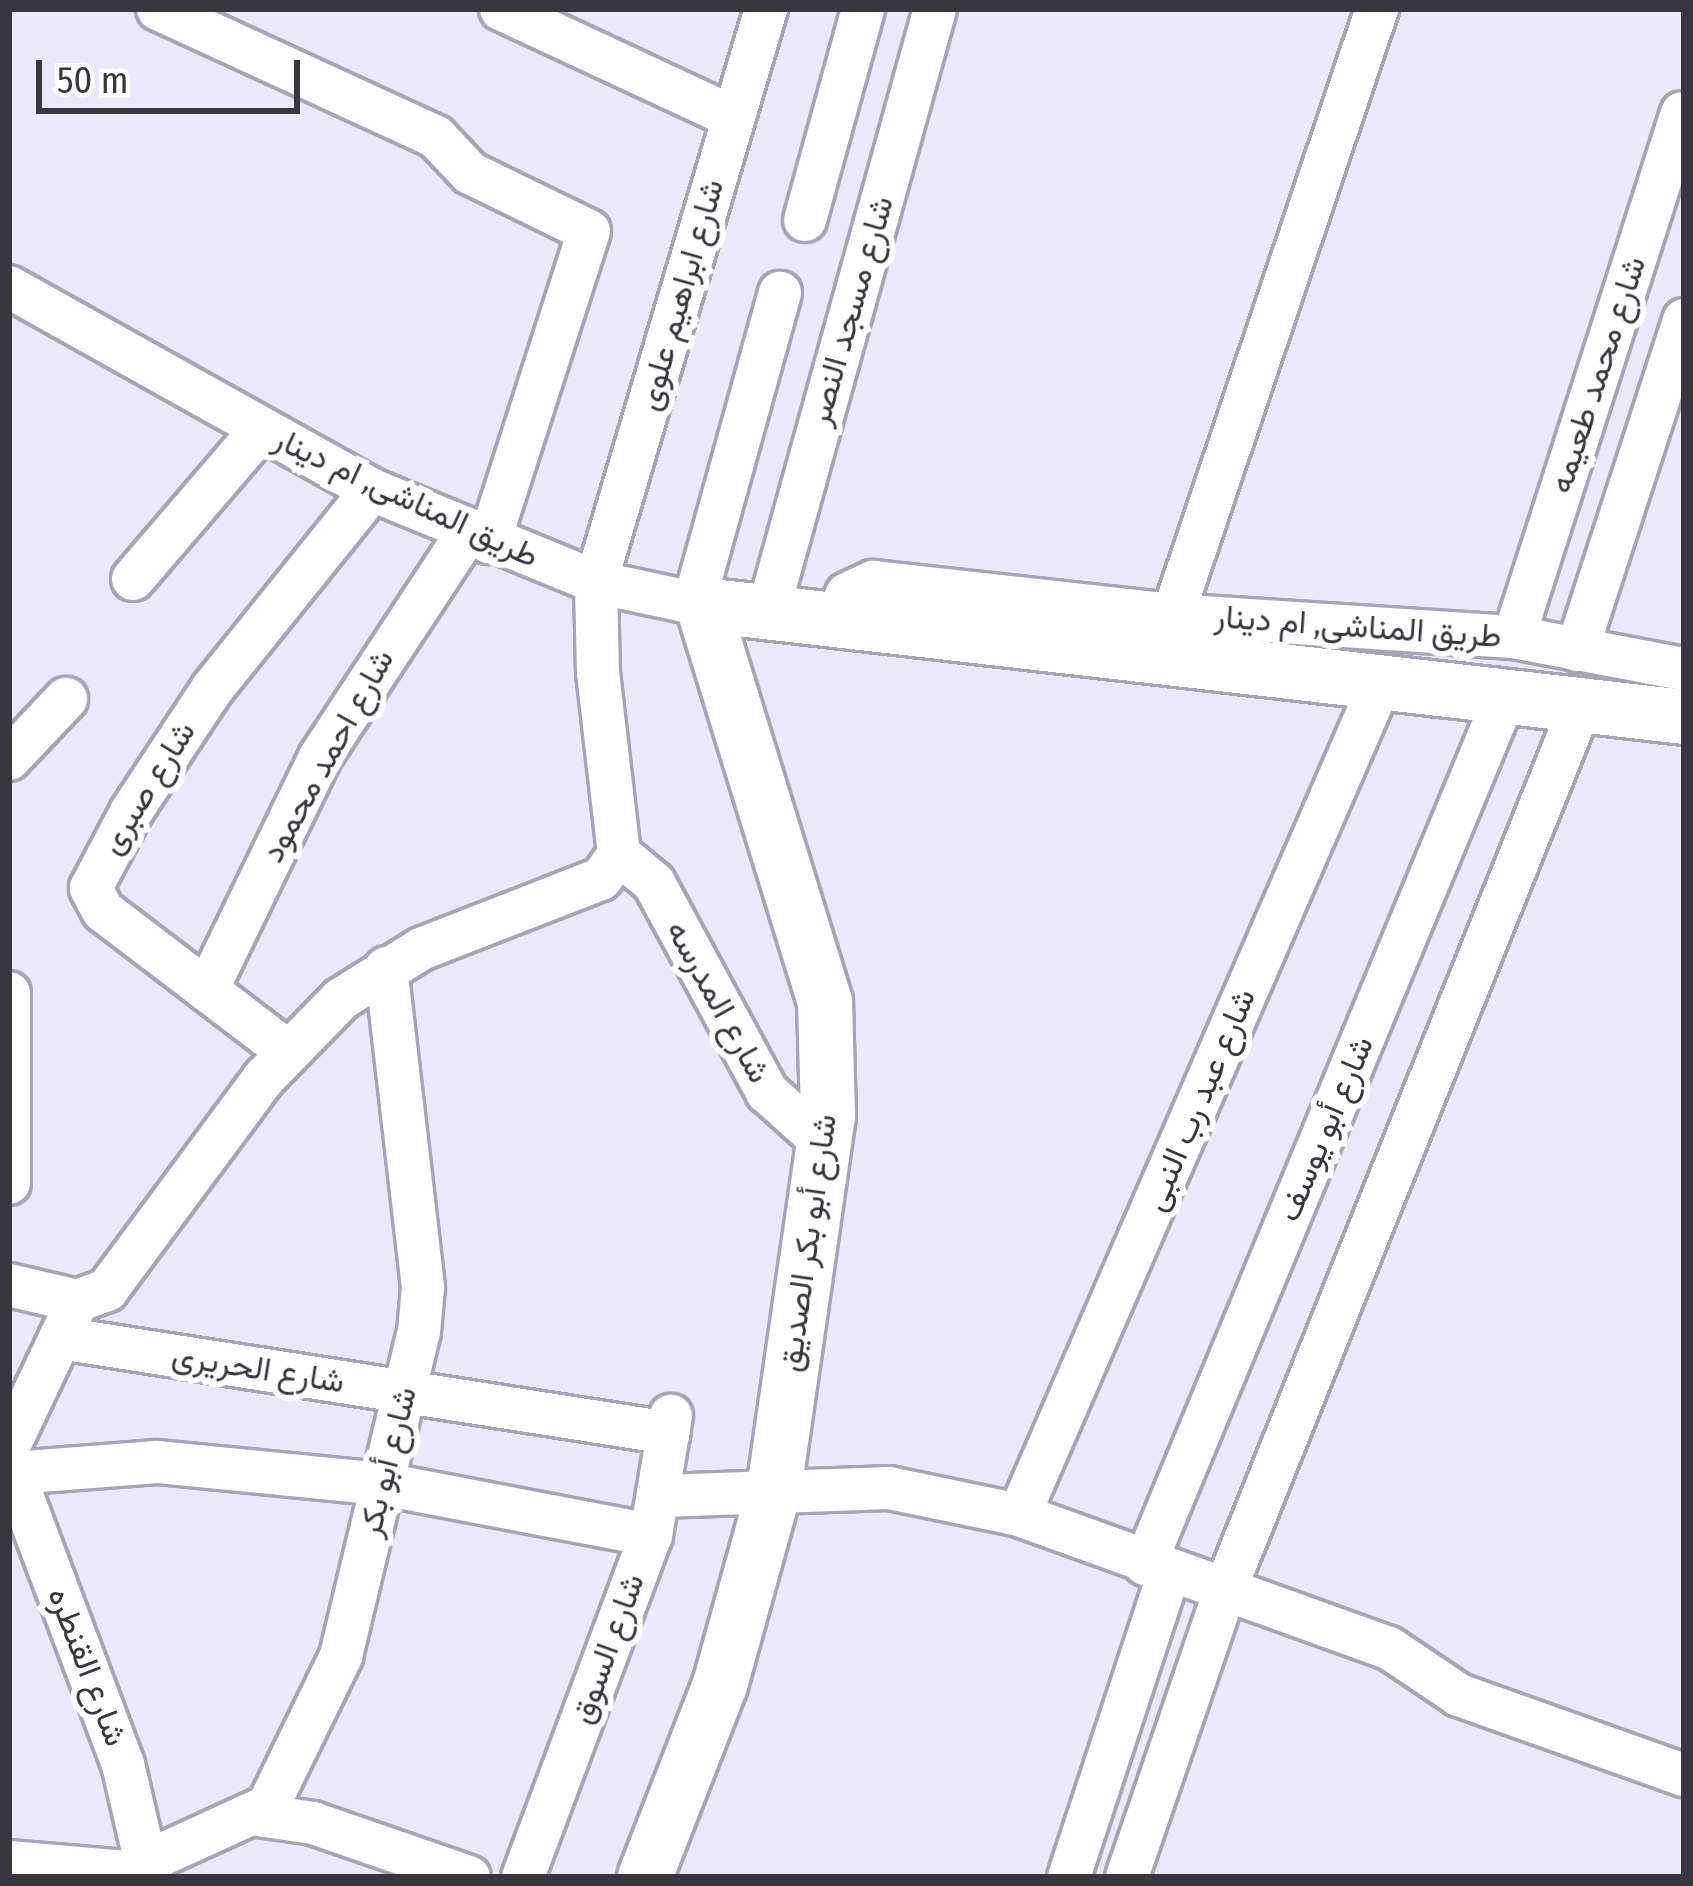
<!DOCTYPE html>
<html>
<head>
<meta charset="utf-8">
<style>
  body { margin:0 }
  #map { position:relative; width:1693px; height:1886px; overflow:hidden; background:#eae8f9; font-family:"Fira Sans Condensed",Vazirmatn,sans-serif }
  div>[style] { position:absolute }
  .roads { filter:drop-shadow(3px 0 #a7a5b5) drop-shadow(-3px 0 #a7a5b5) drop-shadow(0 3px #a7a5b5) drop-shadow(0 -3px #a7a5b5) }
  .minor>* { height:42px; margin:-21px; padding:0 21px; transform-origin:21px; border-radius:21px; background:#fff }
  .tertiary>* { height:54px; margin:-27px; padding:0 27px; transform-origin:27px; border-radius:27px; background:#fff }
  span { translate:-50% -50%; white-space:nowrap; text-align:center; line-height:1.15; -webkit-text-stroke:12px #fff; paint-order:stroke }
  .street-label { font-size:33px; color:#38373e }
  .frame { position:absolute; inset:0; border:12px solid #38373e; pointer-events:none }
  .scale { position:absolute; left:36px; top:60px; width:264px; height:54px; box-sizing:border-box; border:6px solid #38373e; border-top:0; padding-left:15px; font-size:36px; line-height:42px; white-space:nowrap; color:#38373e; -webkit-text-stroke:9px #fff; paint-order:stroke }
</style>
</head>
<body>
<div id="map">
  <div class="roads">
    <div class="minor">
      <i style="left:158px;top:9px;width:306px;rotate:24.7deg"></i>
      <i style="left:436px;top:137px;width:50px;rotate:46.6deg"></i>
      <i style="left:470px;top:173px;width:132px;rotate:26deg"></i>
      <i style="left:589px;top:231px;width:327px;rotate:107.8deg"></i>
      <i style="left:501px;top:9px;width:256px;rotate:25deg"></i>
      <i style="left:805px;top:220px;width:219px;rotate:-74.6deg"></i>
      <i style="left:9px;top:287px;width:416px;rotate:29.2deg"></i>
      <i style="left:372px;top:490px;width:242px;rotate:22.3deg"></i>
      <i style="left:596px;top:582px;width:109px;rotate:12.1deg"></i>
      <i style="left:133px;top:579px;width:195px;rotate:-49.4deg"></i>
      <i style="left:694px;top:603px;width:322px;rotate:-74.5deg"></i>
      <i style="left:768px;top:612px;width:626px;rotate:-74.52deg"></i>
      <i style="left:1173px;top:615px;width:639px;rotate:-71.4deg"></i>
      <i style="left:834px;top:620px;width:29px;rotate:-63deg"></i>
      <i style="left:847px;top:594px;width:29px;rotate:-25deg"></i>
      <i style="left:873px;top:582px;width:302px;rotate:6.3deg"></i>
      <i style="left:1173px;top:615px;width:342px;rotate:3.7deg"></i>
      <i style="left:1514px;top:637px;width:173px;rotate:10.7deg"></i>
      <i style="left:1514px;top:637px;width:550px;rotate:-72.22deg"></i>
      <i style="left:1577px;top:650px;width:347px;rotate:-72deg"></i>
      <i style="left:9px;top:759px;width:83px;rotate:-46.5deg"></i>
      <i style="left:619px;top:854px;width:182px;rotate:-96.6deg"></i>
      <i style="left:598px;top:673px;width:91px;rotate:-91.3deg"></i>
      <i style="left:596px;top:582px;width:598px;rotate:-73.48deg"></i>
      <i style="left:619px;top:854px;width:45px;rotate:39.6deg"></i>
      <i style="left:654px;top:883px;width:238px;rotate:61.6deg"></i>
      <i style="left:767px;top:1092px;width:78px;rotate:41.9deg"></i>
      <i style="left:207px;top:990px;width:259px;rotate:-64.1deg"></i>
      <i style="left:320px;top:757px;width:268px;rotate:-56.7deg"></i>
      <i style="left:9px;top:993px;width:190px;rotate:90deg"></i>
      <i style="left:287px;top:1051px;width:231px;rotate:-142.7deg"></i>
      <i style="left:103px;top:911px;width:26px;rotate:-118deg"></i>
      <i style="left:91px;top:888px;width:86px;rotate:-62.2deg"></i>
      <i style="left:131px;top:812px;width:147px;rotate:-56.6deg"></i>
      <i style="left:212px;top:689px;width:255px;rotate:-51.2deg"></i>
      <i style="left:9px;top:1285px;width:70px;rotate:13.2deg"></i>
      <i style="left:77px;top:1301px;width:32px;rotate:-20deg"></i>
      <i style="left:107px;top:1290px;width:264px;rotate:-53.5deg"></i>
      <i style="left:264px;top:1078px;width:110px;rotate:-45.7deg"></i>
      <i style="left:341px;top:999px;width:94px;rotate:-32deg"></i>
      <i style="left:421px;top:949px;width:193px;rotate:-21.3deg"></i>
      <i style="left:601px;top:879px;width:31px;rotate:-54deg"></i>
      <i style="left:60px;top:1338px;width:616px;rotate:8.87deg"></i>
      <i style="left:9px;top:1446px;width:147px;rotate:-64.7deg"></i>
      <i style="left:9px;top:1461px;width:324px;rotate:69.4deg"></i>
      <i style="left:123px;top:1764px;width:116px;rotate:77deg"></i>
      <i style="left:14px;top:1473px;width:143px;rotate:-4.4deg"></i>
      <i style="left:157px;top:1462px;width:227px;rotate:5.6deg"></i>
      <i style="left:383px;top:1484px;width:273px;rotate:10.8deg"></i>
      <i style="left:660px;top:1496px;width:229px;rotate:-2deg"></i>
      <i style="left:889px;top:1488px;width:133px;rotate:11.7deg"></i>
      <i style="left:1019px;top:1515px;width:393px;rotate:19.8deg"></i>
      <i style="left:1389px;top:1648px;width:84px;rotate:33.9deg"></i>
      <i style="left:1459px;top:1695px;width:239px;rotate:19.6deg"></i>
      <i style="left:1019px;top:1515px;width:906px;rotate:-66.52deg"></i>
      <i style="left:1145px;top:1564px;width:942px;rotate:-67.46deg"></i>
      <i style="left:251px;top:1814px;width:63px;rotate:8.3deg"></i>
      <i style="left:313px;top:1823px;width:165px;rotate:19.1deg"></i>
      <i style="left:148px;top:1861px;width:132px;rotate:-24.6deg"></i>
      <i style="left:268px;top:1806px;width:167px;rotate:-64deg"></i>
      <i style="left:341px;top:1656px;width:333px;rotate:-76.5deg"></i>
      <i style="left:419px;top:1332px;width:45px;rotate:-84.9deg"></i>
      <i style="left:423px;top:1287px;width:321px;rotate:-96.6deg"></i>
      <i style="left:9px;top:1862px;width:141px;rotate:4.9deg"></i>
      <i style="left:523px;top:1877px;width:365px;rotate:-69.5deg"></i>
      <i style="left:651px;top:1535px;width:121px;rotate:-80.5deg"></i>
      <i style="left:1069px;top:1877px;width:320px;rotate:-71.8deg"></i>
      <i style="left:1127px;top:1877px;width:303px;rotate:-71.1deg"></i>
      <i style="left:1225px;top:1590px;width:959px;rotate:-68.09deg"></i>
    </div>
    <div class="tertiary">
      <i style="left:645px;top:1877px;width:206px;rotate:-68.7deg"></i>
      <i style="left:720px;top:1685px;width:202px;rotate:-74.5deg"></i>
      <i style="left:774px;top:1490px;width:378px;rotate:-81.8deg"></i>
      <i style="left:828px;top:1116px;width:114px;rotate:-91.5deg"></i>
      <i style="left:825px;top:1002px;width:415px;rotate:-107.1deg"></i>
      <i style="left:703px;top:605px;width:987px;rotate:6.51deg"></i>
    </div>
  </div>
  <div class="street-label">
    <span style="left:681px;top:295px;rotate:-74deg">شارع ابراهيم علوى</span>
    <span style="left:851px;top:311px;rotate:-74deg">شارع مسجد النصر</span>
    <span style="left:1598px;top:375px;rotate:-72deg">شارع محمد طعيمه</span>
    <span style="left:406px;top:498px;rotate:25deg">طريق المناشى, ام دينار</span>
    <span style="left:1358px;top:627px;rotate:4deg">طريق المناشى, ام دينار</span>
    <span style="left:328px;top:756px;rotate:-61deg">شارع احمد محمود</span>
    <span style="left:148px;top:788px;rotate:-58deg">شارع صبرى</span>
    <span style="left:718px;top:1002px;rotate:61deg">شارع المدرسه</span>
    <span style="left:1200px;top:1100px;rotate:-67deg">شارع عبد رب النبى</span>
    <span style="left:1326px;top:1129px;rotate:-67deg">شارع أبو يوسف</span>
    <span style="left:808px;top:1243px;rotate:-82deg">شارع أبو بكر الصديق</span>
    <span style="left:258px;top:1369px;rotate:9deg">شارع الحريرى</span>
    <span style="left:388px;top:1462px;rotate:-76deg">شارع أبو بكر</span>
    <span style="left:608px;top:1649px;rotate:-70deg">شارع السوق</span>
    <span style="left:87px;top:1667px;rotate:69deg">شارع القنطره</span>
  </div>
  <div class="frame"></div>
  <div class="scale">50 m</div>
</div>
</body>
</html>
